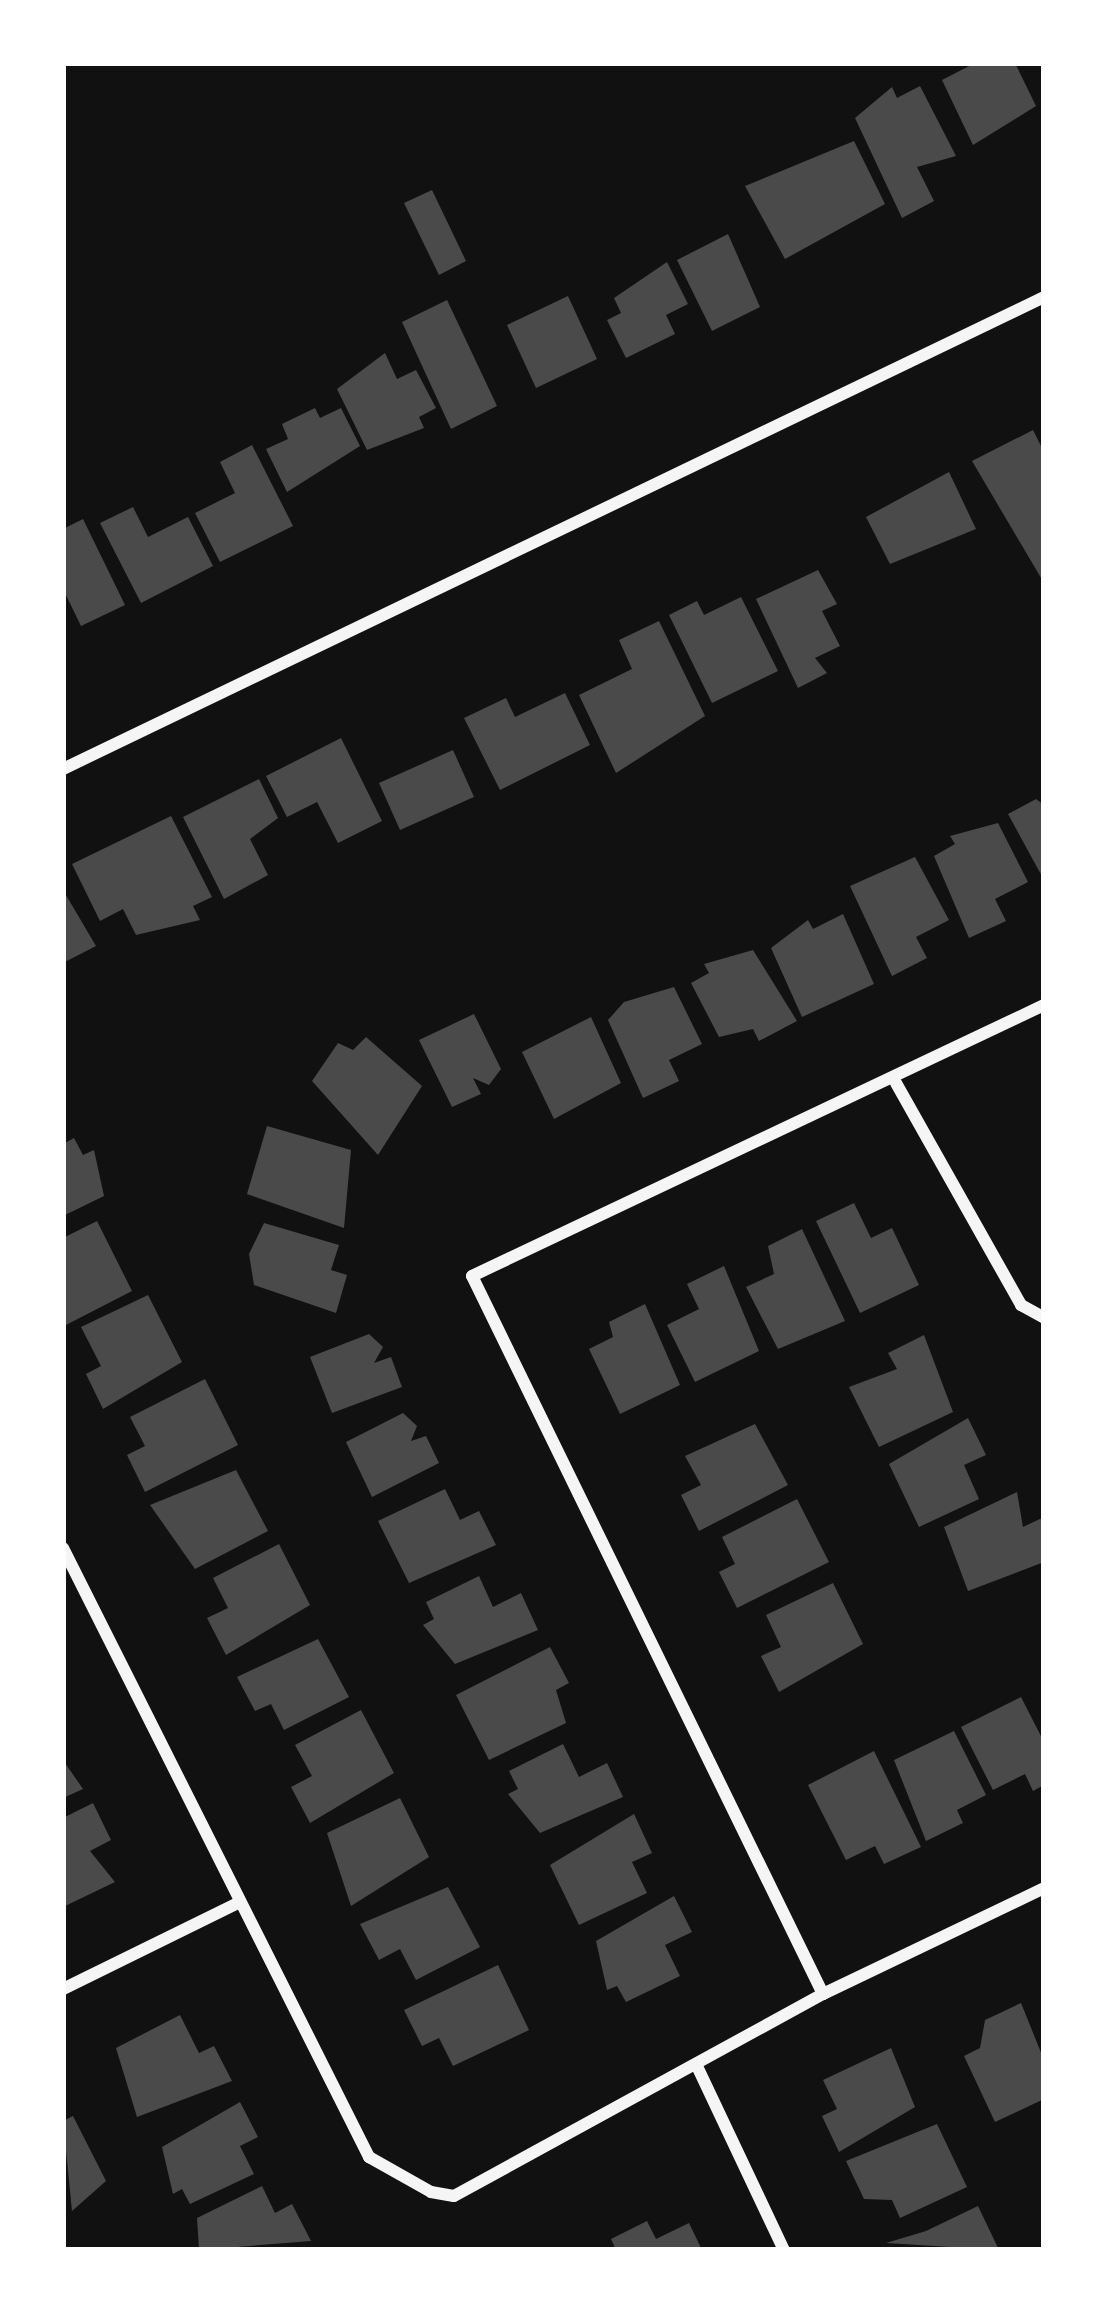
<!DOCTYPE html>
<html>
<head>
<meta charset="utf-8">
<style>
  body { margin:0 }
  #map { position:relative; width:1107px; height:2313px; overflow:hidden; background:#111; font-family:Spectral,serif }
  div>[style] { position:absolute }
  .building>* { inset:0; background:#4a4a4a }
  .minor>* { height:12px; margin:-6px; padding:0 6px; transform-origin:6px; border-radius:6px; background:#f5f5f5 }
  span { translate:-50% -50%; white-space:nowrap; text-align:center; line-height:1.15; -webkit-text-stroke:12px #fff; paint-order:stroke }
  .frame { position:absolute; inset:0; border:66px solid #fff; pointer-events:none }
</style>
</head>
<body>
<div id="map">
  <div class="building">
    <i style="clip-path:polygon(975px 63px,1015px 63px,1036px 106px,973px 145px,942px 80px)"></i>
    <i style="clip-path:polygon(920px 86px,956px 156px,917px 167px,934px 201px,902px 218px,855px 118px,892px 87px,897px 98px)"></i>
    <i style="clip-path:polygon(854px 141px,885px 204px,785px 259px,745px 186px)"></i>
    <i style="clip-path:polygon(432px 190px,466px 261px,439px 275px,404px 203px)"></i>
    <i style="clip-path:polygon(728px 234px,760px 307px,712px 331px,677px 260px)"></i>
    <i style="clip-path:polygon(667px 262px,688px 304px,666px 315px,675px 334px,626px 358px,607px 320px,621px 313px,614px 298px)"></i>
    <i style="clip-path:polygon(568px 296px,597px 359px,536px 388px,507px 325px)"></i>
    <i style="clip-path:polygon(447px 300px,497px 406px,451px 429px,402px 322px)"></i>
    <i style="clip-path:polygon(385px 353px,397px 379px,416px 370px,436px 408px,419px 417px,424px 428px,367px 450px,337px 389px)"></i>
    <i style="clip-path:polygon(315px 408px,320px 418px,341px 408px,360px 446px,287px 492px,266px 449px,288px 439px,282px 424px)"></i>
    <i style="clip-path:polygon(1033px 430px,1044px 452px,1044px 583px,972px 461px)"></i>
    <i style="clip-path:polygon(252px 445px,293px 526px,220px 562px,195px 513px,235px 493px,220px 462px)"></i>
    <i style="clip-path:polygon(949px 472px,976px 529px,890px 564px,866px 517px)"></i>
    <i style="clip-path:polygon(133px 507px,148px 537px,188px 517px,213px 566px,141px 603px,100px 523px)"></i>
    <i style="clip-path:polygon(83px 519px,125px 605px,81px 626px,63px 589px,63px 529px)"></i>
    <i style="clip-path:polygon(818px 570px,837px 604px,822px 611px,840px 646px,815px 658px,827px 673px,798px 688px,756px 599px)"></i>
    <i style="clip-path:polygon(741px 597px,778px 671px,712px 703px,669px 615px,697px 601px,704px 615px)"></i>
    <i style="clip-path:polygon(659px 621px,705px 716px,616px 773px,579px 695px,632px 669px,619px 640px)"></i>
    <i style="clip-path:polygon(565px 693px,590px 745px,500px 790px,464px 718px,506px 698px,515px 717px)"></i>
    <i style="clip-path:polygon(341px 738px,382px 821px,338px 843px,317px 802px,287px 817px,266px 776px)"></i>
    <i style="clip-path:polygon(453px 750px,474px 797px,400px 830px,379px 783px)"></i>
    <i style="clip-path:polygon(259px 779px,278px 818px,250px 839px,268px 875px,224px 899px,183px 817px)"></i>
    <i style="clip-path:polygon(1036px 799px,1044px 805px,1044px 880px,1008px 814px)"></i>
    <i style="clip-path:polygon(171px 816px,212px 897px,193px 906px,200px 920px,136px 935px,123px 909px,100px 921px,72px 864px)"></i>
    <i style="clip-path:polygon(998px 823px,1028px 882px,995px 899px,1006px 921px,969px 938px,934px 856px,955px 844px,950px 836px)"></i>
    <i style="clip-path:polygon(915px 857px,949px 920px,916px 937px,927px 958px,892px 976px,850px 886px)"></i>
    <i style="clip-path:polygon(63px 890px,96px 946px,63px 963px)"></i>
    <i style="clip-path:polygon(843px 914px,874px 984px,802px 1017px,771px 948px,808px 920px,813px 929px)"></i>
    <i style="clip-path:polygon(753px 950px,797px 1021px,759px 1041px,753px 1029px,719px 1037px,691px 983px,709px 973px,704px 964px)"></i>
    <i style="clip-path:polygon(674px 987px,702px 1044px,669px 1060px,679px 1081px,643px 1098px,608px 1020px,624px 1002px)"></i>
    <i style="clip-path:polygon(474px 1014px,501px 1069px,489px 1085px,473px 1078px,481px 1094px,452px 1107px,419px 1040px)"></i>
    <i style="clip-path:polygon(591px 1017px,621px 1083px,554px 1119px,522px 1052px)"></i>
    <i style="clip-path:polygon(366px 1037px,422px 1086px,378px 1155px,312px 1081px,338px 1043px,353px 1050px)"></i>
    <i style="clip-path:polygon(267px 1126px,351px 1150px,344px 1228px,247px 1194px)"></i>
    <i style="clip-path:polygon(74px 1138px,83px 1155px,94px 1150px,104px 1196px,63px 1216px,63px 1144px)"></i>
    <i style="clip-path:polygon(854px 1203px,871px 1238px,892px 1228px,919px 1285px,860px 1313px,816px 1221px)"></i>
    <i style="clip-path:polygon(97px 1221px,132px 1291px,64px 1326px,63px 1238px)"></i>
    <i style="clip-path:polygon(264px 1223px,339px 1245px,331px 1270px,347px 1275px,336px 1313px,254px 1285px,249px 1254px)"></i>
    <i style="clip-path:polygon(802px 1229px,845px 1321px,778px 1349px,746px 1287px,774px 1274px,768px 1246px)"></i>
    <i style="clip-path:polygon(724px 1266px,759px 1351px,695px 1382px,667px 1325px,699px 1309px,687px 1284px)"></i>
    <i style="clip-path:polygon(148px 1295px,182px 1362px,103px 1409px,86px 1374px,101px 1366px,81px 1327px)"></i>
    <i style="clip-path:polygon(645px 1304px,680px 1385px,620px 1414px,589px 1349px,613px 1337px,609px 1322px)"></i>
    <i style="clip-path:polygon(369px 1334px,383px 1347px,374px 1363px,391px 1357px,402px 1387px,332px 1413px,310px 1357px)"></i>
    <i style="clip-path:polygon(924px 1335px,953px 1412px,879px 1447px,849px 1387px,897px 1369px,888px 1353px)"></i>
    <i style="clip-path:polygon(205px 1379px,238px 1445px,145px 1492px,127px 1455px,145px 1446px,130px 1417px)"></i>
    <i style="clip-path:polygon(403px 1413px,417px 1426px,411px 1441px,426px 1436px,439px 1463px,372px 1497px,346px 1442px)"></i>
    <i style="clip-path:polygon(968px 1418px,986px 1455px,964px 1465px,979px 1499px,919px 1527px,889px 1464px)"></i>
    <i style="clip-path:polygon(755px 1424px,788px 1485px,699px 1531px,681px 1495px,701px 1485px,685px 1456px)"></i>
    <i style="clip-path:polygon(236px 1470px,268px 1531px,195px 1569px,150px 1505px)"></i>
    <i style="clip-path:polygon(445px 1489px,460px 1520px,479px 1511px,496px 1545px,409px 1583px,378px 1521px)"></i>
    <i style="clip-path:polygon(1017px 1492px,1023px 1527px,1044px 1517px,1044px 1562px,968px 1591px,944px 1527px)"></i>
    <i style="clip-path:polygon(797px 1499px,829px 1562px,737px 1608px,719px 1572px,735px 1564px,722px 1537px)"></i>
    <i style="clip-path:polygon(279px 1544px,310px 1605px,226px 1655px,207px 1618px,228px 1608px,213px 1578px)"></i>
    <i style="clip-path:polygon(479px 1576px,493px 1607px,521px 1593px,538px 1630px,455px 1664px,423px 1625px,434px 1619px,426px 1602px)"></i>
    <i style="clip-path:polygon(833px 1583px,863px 1644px,779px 1692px,761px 1656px,781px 1647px,766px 1615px)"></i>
    <i style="clip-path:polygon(318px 1639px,349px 1697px,284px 1730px,271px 1704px,255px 1711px,237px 1677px)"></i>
    <i style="clip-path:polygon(550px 1647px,569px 1683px,556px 1690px,566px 1723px,489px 1760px,456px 1695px)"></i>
    <i style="clip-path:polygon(1021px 1697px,1044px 1742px,1044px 1785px,1033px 1791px,1025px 1774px,993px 1790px,961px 1727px)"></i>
    <i style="clip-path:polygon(361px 1710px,394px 1773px,310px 1823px,291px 1787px,312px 1776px,295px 1745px)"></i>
    <i style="clip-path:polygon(954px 1731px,986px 1795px,957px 1810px,963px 1823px,926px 1841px,894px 1760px)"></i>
    <i style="clip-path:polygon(563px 1744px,579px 1777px,607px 1763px,623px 1797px,540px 1833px,508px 1794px,518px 1789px,509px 1771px)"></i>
    <i style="clip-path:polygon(874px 1751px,921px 1847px,884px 1864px,875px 1846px,846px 1860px,808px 1785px)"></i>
    <i style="clip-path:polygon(63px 1760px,83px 1789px,63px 1798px)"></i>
    <i style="clip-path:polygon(400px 1798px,429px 1857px,351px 1906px,327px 1833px)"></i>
    <i style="clip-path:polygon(93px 1803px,111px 1840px,90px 1851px,115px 1882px,63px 1907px,63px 1818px)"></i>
    <i style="clip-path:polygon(634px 1814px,652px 1853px,632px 1862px,647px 1893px,579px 1925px,550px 1865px)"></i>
    <i style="clip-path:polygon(448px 1887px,480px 1947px,416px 1980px,400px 1949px,379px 1960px,360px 1924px)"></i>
    <i style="clip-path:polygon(674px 1896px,692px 1932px,665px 1945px,680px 1976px,626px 2002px,617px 1986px,607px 1990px,596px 1941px)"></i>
    <i style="clip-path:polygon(498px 1965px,529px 2030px,453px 2066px,439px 2038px,422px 2046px,404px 2010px)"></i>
    <i style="clip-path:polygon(1021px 2003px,1044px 2060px,1044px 2099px,995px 2122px,964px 2056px,980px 2048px,985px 2020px)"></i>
    <i style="clip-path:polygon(180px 2015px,199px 2053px,214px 2046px,232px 2081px,137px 2117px,116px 2048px)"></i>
    <i style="clip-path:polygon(891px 2048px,915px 2107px,839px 2152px,822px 2116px,837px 2109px,823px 2080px)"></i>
    <i style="clip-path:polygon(240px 2102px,258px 2137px,240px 2146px,254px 2174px,190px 2204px,182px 2189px,173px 2194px,162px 2147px)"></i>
    <i style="clip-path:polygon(73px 2116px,106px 2181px,72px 2211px,63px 2121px)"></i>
    <i style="clip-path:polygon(937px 2124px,967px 2187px,900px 2218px,892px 2200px,864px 2199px,846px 2161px)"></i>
    <i style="clip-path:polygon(262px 2186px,275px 2213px,292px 2204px,311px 2241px,199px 2250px,197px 2218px)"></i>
    <i style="clip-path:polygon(978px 2206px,999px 2250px,886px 2243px,926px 2231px)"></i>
    <i style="clip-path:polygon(647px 2221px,656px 2239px,689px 2223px,702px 2250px,616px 2250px,611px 2239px)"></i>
  </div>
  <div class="minor">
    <i style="left:63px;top:769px;width:1089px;rotate:-25.69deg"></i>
    <i style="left:896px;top:1083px;width:255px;rotate:60.6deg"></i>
    <i style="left:1021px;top:1305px;width:26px;rotate:29deg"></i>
    <i style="left:63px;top:1548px;width:682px;rotate:63.32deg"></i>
    <i style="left:369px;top:2157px;width:71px;rotate:29.4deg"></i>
    <i style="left:431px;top:2192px;width:23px;rotate:10deg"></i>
    <i style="left:454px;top:2196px;width:421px;rotate:-28.7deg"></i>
    <i style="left:823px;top:1994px;width:245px;rotate:-25.6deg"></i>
    <i style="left:63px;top:1989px;width:193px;rotate:-26.2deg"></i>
    <i style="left:823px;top:1994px;width:799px;rotate:-116.05deg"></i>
    <i style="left:472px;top:1276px;width:633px;rotate:-25.35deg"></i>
    <i style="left:696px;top:2064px;width:206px;rotate:64.7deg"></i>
  </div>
  <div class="frame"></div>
</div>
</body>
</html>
